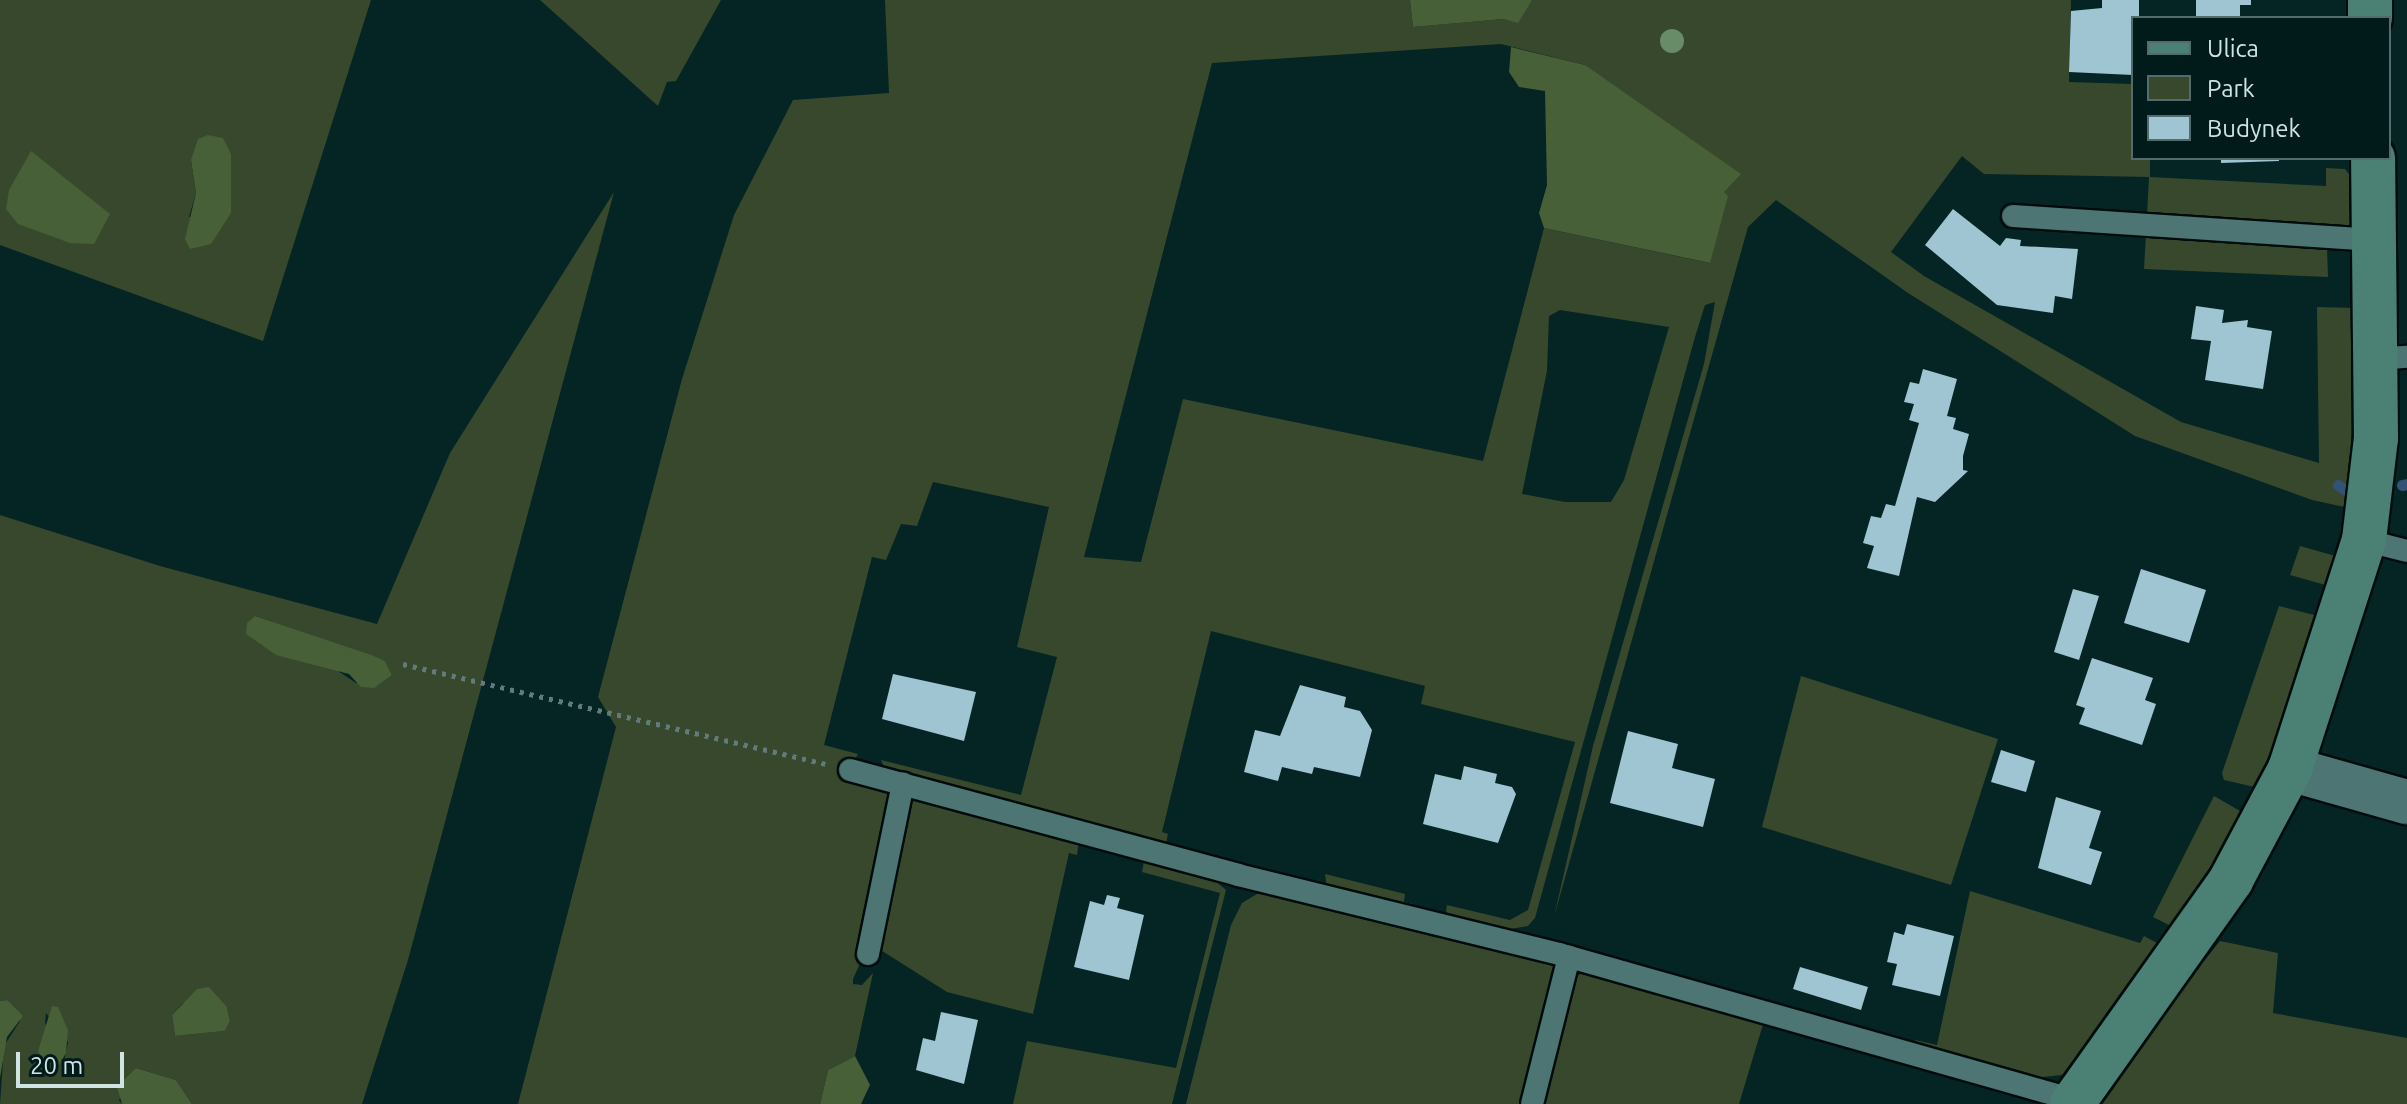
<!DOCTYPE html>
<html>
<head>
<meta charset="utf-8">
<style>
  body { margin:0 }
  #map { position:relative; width:2407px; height:1104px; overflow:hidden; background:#052424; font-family:Ubuntu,sans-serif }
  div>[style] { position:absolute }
  .green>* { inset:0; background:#37482d }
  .forest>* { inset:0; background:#476037 }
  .stream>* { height:11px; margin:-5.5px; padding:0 5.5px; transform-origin:5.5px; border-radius:5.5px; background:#335376 }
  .building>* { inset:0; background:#9fc5d3 }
  .path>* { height:5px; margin-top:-2.5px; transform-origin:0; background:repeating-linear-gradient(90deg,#617b7b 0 4px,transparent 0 10px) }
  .roads { filter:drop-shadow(2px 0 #000c0c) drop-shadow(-2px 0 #000c0c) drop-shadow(0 2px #000c0c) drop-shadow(0 -2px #000c0c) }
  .lane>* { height:22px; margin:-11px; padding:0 11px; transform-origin:11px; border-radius:11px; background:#4c7573 }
  .street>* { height:44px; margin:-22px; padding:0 22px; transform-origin:22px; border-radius:22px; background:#4c7573 }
  .secondary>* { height:44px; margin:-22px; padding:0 22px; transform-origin:22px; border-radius:22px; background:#4a8174 }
  .trees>* { width:24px; height:24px; margin:-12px; border-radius:50%; background:#688c68 }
  span { translate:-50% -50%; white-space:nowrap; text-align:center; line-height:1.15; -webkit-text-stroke:8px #001b1a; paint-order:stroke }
  .legend { position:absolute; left:2131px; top:16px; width:260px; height:144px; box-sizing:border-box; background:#001b1a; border:2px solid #536b6a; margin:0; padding:10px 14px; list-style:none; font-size:24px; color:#cfe4e3 }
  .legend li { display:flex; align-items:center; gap:16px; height:40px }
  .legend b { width:40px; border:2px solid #536b6a }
  .scale { position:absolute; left:16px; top:1052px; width:108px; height:36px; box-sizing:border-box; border:4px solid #cfe4e3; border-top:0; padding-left:10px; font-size:24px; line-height:28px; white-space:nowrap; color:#cfe4e3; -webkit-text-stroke:6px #001b1a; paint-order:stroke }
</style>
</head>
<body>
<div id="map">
  <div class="green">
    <i style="clip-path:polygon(evenodd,0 0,371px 0,263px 341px,0 245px,0 0,231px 154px,231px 213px,189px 217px,196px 193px,191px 160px,231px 154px)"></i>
    <i style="clip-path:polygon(540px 0,721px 0,676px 81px,667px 82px,658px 106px)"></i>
    <i style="clip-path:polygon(evenodd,885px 0,1410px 0,1413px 27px,1504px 19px,1532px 0,2071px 0,2069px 82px,2133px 84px,2133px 158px,2150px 158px,2150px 177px,2326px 186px,2326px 168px,2345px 169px,2351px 177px,2353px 223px,2349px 227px,2147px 215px,2149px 177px,1984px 174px,1962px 156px,1891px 252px,1924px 276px,2181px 422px,2319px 463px,2317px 307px,2355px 308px,2349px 508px,2312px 500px,2135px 436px,1908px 293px,1776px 200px,1748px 227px,1554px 917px,1593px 746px,1704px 364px,1715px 302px,1705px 305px,1695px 337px,1535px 918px,1528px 926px,1505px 930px,1451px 918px,1446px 911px,1447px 905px,1510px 920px,1528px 910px,1575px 742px,1421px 704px,1425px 686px,1211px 631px,1162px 832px,1168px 834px,1165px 848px,884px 767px,881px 760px,1021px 795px,1057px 657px,1017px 647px,1049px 507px,933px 482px,917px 526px,901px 524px,886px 560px,872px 557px,824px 745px,858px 754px,852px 765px,892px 794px,863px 957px,853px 979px,853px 984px,862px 985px,873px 973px,855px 1056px,828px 1070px,820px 1104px,518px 1104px,616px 727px,598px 697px,682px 379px,734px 215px,793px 100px,889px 93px,885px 0,1501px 44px,1585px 65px,1723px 192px,1709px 263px,1544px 228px,1483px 461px,1183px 399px,1141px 562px,1084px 557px,1212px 63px,1501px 44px,885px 0,1560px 310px,1669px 327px,1624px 480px,1611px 502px,1565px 502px,1522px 494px,1547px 371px,1549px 316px,1560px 310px)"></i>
    <i style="clip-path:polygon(evenodd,614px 192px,408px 960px,362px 1104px,192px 1104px,176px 1080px,136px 1068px,119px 1100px,122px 1104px,0 1104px,4px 1046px,20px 1021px,7px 1000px,0 1001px,0 515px,160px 566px,377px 624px,450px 453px,614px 192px,255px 616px,385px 661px,392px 675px,356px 683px,255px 616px,614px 192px,183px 1003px,227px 1007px,230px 1021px,225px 1031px,175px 1036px,172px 1015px,183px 1003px,614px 192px,46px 1013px,68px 1042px,64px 1061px,45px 1023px,46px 1013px)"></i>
    <i style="clip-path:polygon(2146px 234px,2327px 247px,2328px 277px,2144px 269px)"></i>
    <i style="clip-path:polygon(2300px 546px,2339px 557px,2329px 586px,2290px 575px)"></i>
    <i style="clip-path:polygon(2279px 606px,2322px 617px,2259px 788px,2224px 780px,2222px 773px)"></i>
    <i style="clip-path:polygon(1801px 676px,1998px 739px,1951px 885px,1762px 827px)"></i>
    <i style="clip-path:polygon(2214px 796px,2247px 815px,2216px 872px,2169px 925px,2153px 917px)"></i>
    <i style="clip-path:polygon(918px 798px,1079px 840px,1077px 855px,1069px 853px,1033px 1014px,947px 992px,879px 949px,912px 800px,907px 799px)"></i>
    <i style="clip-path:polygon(1144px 861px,1212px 878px,1226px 890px,1172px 1104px,1013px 1104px,1027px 1041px,1176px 1068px,1220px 893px,1142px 872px)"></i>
    <i style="clip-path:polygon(1325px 874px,1405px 894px,1404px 902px,1413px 904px,1408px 908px,1327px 888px)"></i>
    <i style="clip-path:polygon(1262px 891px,1556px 962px,1522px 1104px,1186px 1104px,1231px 925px,1242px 903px)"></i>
    <i style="clip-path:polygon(1970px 891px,2140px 943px,2144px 936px,2157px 943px,2159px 948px,2062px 1075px,2032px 1078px,1930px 1052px,1915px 1040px,1937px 1045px)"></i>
    <i style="clip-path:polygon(2220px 941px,2278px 953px,2273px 1013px,2407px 1038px,2407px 1104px,2100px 1104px,2120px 1066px)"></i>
    <i style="clip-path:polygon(1582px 972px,1764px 1021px,1739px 1104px,1540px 1104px,1571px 983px)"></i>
  </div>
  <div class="forest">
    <i style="clip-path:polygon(1410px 0,1532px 0,1518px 23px,1504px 19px,1413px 27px)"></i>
    <i style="clip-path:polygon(1511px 47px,1585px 65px,1741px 174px,1724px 192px,1728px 196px,1710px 263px,1544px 228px,1539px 213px,1547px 185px,1545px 91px,1519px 87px,1509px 72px)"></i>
    <i style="clip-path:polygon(208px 135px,223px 138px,231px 154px,231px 213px,211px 244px,190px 249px,185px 239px,196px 193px,191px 160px,198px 139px)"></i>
    <i style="clip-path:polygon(31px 151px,110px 214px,94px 244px,70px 243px,18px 224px,6px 209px,9px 190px)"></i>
    <i style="clip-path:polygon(255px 616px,374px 656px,385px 661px,392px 675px,374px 688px,361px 687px,349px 674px,276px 655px,246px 634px,247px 623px)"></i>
    <i style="clip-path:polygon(209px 987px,227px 1007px,230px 1021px,225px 1031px,175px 1036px,172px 1015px,197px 989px)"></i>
    <i style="clip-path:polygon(7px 1000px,23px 1016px,7px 1037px,0 1078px,0 1001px)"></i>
    <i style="clip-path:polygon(52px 1006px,58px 1007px,68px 1030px,66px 1053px,59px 1065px,44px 1063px,38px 1051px)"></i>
    <i style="clip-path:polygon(855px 1056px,870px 1085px,861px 1104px,820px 1104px,828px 1070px)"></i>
    <i style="clip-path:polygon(136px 1068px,176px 1080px,192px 1104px,122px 1104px,117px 1087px)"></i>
  </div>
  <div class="stream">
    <i style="left:2338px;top:485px;width:7px;rotate:34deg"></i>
    <i style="left:2402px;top:485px;width:5px;rotate:-11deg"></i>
  </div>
  <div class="building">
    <i style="clip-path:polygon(2102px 0,2139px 0,2139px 18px,2133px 18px,2133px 75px,2069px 72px,2071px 11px,2102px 8px)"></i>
    <i style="clip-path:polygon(2196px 0,2251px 0,2251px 5px,2240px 5px,2240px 18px,2196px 18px)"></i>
    <i style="clip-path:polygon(2221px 158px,2279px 158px,2279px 161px,2221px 163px)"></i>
    <i style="clip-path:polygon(1953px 209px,2000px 246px,2006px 238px,2021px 240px,2020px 246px,2078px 249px,2072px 299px,2055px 296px,2053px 313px,1997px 305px,1925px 245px)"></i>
    <i style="clip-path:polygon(2196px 306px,2224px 310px,2222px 323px,2248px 320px,2247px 327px,2272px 331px,2263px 389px,2205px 380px,2211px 341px,2191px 339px)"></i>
    <i style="clip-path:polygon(1923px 369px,1957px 379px,1947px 416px,1956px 418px,1953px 429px,1969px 434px,1963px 456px,1963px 470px,1968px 471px,1935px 502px,1917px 497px,1899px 576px,1867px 568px,1874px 546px,1863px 543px,1871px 516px,1881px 518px,1886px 504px,1895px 506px,1919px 423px,1909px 420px,1914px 404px,1904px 402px,1910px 382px,1919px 384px)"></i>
    <i style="clip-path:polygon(2141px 569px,2206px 590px,2189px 643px,2124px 623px)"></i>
    <i style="clip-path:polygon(2073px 589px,2099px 596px,2079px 660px,2054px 652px)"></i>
    <i style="clip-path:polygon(2092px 658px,2153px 678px,2145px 700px,2156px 704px,2142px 745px,2079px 724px,2085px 708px,2076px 705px)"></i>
    <i style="clip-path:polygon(893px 674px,976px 692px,964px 741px,882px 719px)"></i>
    <i style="clip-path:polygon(1300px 685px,1346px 697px,1344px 707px,1360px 711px,1372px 730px,1360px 777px,1314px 767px,1312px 774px,1282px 767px,1278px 781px,1244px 772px,1255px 730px,1280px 736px)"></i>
    <i style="clip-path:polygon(1628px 731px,1678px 744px,1672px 768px,1715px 779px,1703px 827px,1610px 803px)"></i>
    <i style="clip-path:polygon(2001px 750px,2035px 761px,2026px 792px,1991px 782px)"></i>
    <i style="clip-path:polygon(1464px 766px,1497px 774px,1495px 783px,1512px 787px,1516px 794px,1498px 843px,1423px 824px,1435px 774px,1461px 780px)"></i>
    <i style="clip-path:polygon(2056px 797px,2101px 811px,2089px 848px,2102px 852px,2091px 885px,2038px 868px)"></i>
    <i style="clip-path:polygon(1107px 895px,1120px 898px,1117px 908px,1144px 915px,1129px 980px,1074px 967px,1090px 901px,1104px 905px)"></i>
    <i style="clip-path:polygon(1907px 924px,1954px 936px,1940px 996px,1892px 985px,1897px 964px,1887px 962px,1894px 932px,1904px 935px)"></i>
    <i style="clip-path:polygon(1800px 967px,1868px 987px,1861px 1010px,1793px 989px)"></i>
    <i style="clip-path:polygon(941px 1012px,978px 1020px,964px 1084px,916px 1070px,923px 1038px,935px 1041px)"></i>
  </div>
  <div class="path">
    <i style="left:403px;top:664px;width:434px;rotate:13.3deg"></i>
  </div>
  <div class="roads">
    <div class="lane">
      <i style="left:2013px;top:216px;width:362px;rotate:3.8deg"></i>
      <i style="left:2375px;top:359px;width:32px;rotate:-4deg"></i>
      <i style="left:2364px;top:540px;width:44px;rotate:14.3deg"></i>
      <i style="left:850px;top:770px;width:402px;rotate:15.1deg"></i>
      <i style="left:1238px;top:875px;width:331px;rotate:13.8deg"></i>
      <i style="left:1559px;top:954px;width:535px;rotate:15.83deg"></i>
      <i style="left:868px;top:954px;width:174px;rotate:-78.4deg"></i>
      <i style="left:1532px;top:1104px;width:152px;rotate:-75.9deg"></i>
    </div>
    <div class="street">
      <i style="left:2290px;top:769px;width:122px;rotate:15.8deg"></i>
    </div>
    <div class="secondary">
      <i style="left:2370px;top:0;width:18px;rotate:90deg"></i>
      <i style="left:2072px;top:1104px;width:275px;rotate:-54.6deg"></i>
      <i style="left:2231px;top:880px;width:126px;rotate:-62deg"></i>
      <i style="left:2290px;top:769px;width:241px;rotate:-72.1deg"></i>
      <i style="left:2364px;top:540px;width:103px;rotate:-83.3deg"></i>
      <i style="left:2376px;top:438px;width:280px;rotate:-90.6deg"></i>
    </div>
  </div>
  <div class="trees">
    <i style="left:1672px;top:41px"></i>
  </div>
  <ul class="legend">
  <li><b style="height:10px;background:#4a8174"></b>Ulica</li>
  <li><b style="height:22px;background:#37482d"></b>Park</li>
  <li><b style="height:22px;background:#9fc5d3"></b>Budynek</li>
  </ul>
  <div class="scale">20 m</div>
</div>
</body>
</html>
